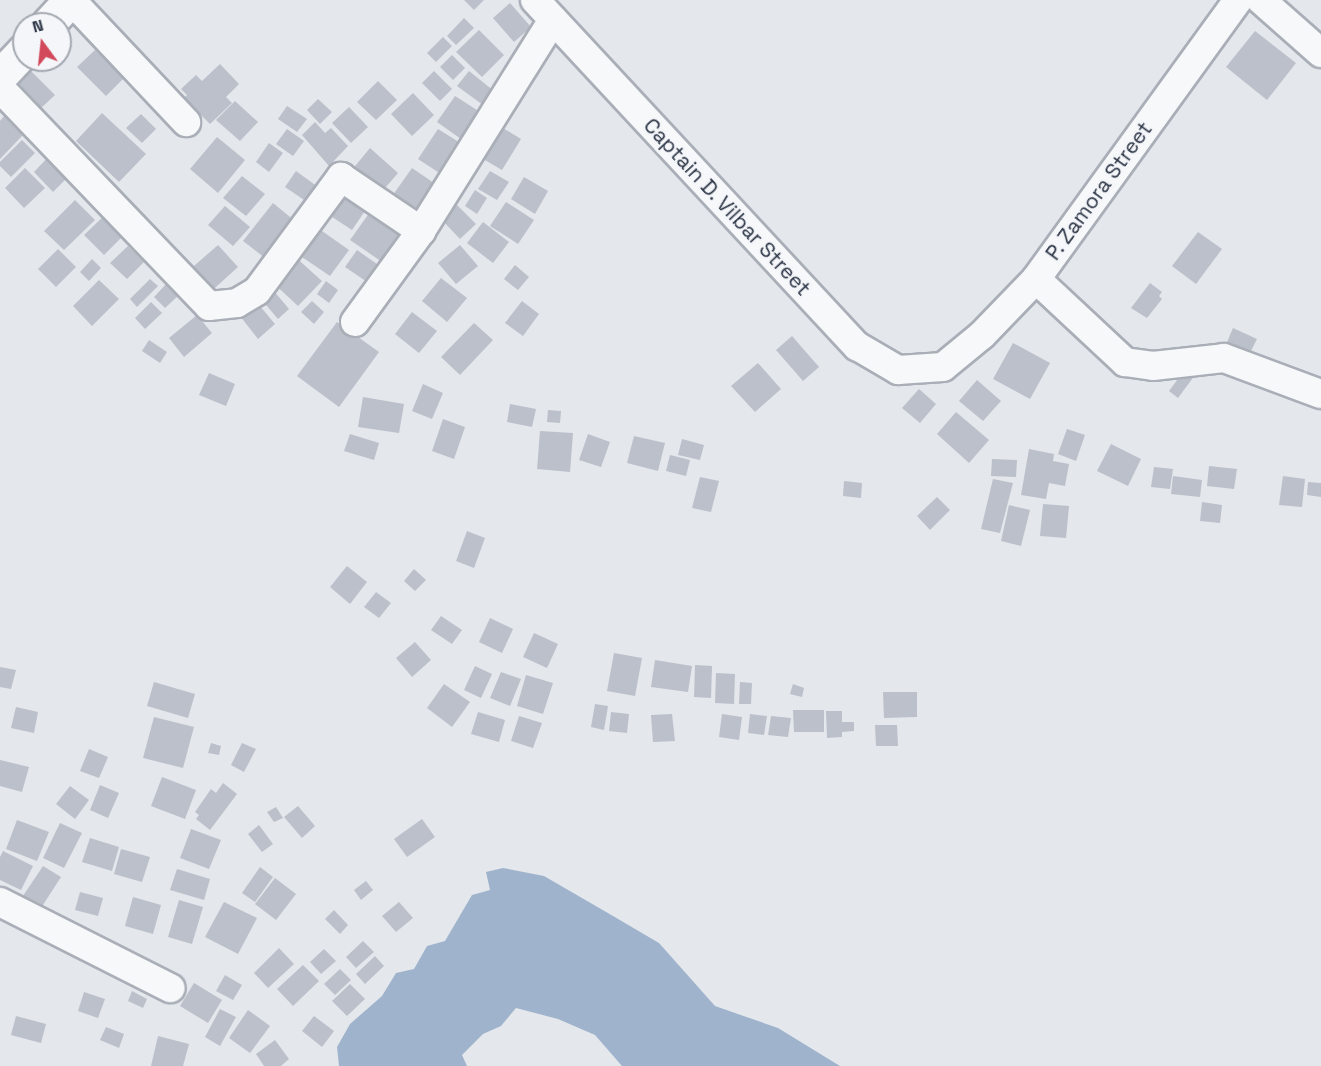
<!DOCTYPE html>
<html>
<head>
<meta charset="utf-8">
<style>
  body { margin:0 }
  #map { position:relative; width:1321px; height:1066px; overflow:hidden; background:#e4e7ec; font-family:"Space Grotesk",sans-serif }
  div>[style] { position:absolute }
  .water>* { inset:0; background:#9fb4cc }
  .building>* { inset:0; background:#bbc0ca }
  .roads { filter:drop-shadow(2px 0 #a9aeb7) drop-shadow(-2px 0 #a9aeb7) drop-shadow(0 2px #a9aeb7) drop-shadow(0 -2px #a9aeb7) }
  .minor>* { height:28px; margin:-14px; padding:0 14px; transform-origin:14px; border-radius:14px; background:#f7f8fa }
  .tertiary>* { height:33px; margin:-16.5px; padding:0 16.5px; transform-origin:16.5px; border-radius:16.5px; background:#f7f8fa }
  span { translate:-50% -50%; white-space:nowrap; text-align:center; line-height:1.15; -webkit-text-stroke:5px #f4f6f9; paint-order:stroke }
  .street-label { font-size:21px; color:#2b3445 }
  .north { position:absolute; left:12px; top:12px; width:60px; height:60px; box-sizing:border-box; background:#f4f6f9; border:2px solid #a4a8b1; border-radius:50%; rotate:345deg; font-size:16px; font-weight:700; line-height:24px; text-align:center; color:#2b3445 }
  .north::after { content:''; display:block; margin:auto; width:21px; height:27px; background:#d1495b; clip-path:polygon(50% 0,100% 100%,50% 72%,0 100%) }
</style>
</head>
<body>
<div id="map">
  <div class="water">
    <i style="clip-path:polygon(503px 868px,544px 876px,613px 916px,659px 943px,715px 1006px,778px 1028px,840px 1066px,622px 1066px,595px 1035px,558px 1019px,516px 1008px,501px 1026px,483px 1034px,462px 1055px,467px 1066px,339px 1066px,337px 1047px,350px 1024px,382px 996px,396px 973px,414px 969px,427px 946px,445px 941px,472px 895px,490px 890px,486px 872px)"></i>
  </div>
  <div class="building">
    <i style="clip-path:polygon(464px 0,484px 0,474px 10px)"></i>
    <i style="clip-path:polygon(510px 3px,531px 27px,514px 42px,493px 18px)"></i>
    <i style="clip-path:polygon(464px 18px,474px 28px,456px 45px,447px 36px)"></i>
    <i style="clip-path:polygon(479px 30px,504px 55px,482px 77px,456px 52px)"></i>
    <i style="clip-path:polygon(1255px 31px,1296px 63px,1267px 100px,1226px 67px)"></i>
    <i style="clip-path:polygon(443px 37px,452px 46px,436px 62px,427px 53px)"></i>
    <i style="clip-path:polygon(95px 50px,124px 78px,106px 96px,77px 67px)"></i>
    <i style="clip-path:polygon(452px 55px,465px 68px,453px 80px,440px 67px)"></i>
    <i style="clip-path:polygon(220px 64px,239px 84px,226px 97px,232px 103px,210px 124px,184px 98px,187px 95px,181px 89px,196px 75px,202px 81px)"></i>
    <i style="clip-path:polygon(27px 67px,55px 95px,40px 109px,12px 81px)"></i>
    <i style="clip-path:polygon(434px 71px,452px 89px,440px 101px,422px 83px)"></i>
    <i style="clip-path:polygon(469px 71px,494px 91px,483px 105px,457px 86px)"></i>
    <i style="clip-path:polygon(378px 81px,397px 100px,376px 120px,357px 102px)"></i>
    <i style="clip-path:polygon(413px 93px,434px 115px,412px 136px,391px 114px)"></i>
    <i style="clip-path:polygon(455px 96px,480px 112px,461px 139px,437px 122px)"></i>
    <i style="clip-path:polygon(318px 99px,332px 112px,320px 124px,307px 110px)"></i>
    <i style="clip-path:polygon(235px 101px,258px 122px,240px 141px,216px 120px)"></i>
    <i style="clip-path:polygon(287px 106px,307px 119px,297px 132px,278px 119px)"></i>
    <i style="clip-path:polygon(349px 107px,368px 127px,351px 143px,332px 123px)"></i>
    <i style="clip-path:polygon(102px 113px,146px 154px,119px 182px,76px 141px)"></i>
    <i style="clip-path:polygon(141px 114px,156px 129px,142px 143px,126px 128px)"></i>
    <i style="clip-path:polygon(4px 116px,23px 135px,0 159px,0 121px)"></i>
    <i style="clip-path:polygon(315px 122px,325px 133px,331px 128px,348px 146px,329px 166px,302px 135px)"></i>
    <i style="clip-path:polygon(498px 125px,521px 139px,502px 170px,478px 156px)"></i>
    <i style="clip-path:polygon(287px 129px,304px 141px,293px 156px,276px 144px)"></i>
    <i style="clip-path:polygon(438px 129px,462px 144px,441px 174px,418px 159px)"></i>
    <i style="clip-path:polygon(217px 137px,245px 160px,218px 193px,190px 169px)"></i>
    <i style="clip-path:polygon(22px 140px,35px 153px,11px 177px,0 166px,0 162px)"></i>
    <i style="clip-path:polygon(269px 143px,283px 153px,269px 172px,256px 162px)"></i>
    <i style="clip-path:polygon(370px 148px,398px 173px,379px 195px,351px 171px)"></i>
    <i style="clip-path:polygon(54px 151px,74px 171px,53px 192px,34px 172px)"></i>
    <i style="clip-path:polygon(25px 168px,45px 188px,24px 208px,5px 188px)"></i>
    <i style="clip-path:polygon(412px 168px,434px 183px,410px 217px,388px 202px)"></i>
    <i style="clip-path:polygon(296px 171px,318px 187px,307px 202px,285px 187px)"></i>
    <i style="clip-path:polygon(490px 171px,509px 182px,497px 200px,478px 189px)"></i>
    <i style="clip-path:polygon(242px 176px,265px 194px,246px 216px,223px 198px)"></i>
    <i style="clip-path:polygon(524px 177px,548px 191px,535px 214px,511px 199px)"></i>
    <i style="clip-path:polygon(341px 186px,369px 205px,352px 230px,323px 211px)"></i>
    <i style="clip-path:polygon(475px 190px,487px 198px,477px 214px,465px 206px)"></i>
    <i style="clip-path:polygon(75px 200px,95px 220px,64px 250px,44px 231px)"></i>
    <i style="clip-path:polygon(506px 202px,534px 220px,518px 244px,490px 226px)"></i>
    <i style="clip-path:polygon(273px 203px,295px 221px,265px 258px,243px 241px)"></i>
    <i style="clip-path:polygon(456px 204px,476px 224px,460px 239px,441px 219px)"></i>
    <i style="clip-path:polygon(375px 205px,409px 229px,385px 264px,350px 240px)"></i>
    <i style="clip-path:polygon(225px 206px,250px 227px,233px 246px,208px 225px)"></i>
    <i style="clip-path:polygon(106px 214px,126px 233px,104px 255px,84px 235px)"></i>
    <i style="clip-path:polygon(483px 222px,509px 242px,493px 263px,467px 243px)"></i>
    <i style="clip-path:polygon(315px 226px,349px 250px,330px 276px,296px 253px)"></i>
    <i style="clip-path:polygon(1198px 232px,1222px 249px,1196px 284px,1172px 266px)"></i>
    <i style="clip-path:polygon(218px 245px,238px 267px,206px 296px,186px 273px)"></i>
    <i style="clip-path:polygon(460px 245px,478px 266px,456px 284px,438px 263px)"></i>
    <i style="clip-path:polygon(128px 246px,144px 262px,127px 279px,110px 263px)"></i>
    <i style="clip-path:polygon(58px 249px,76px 267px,56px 287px,38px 269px)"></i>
    <i style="clip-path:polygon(357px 250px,384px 269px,373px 286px,345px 267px)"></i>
    <i style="clip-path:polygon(293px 255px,322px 281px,298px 306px,270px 280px)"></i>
    <i style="clip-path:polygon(92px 259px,101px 268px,89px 281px,80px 272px)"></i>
    <i style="clip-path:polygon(515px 265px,529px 277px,518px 290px,504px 279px)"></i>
    <i style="clip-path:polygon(441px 278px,467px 298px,447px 322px,422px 301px)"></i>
    <i style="clip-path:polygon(150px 279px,158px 286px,137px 307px,130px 299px)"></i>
    <i style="clip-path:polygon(99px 280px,119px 299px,92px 326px,73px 306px)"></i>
    <i style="clip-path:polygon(326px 281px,338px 290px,329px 303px,317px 294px)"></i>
    <i style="clip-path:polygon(168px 282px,180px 294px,165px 308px,154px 297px)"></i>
    <i style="clip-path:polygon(1150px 283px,1162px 292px,1159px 296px,1162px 299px,1147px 318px,1131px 308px)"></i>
    <i style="clip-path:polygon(273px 290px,289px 309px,278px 319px,261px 299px)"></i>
    <i style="clip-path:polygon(254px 299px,275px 324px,258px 339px,237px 312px)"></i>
    <i style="clip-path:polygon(312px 301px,324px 312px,314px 324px,301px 312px)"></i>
    <i style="clip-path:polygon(522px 301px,539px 314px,523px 336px,505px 323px)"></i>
    <i style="clip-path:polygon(151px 302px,162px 313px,145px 329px,135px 318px)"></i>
    <i style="clip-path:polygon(412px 312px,437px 331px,419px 353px,395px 334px)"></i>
    <i style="clip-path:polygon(197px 315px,212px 333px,184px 357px,169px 338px)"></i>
    <i style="clip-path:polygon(337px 322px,379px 352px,339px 407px,297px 376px)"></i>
    <i style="clip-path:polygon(474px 323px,493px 340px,460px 375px,441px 357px)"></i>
    <i style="clip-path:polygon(1233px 328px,1257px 339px,1248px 357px,1225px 347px)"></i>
    <i style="clip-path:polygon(792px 336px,819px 367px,803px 381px,776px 350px)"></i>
    <i style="clip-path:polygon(149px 340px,167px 352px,160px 363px,142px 351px)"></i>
    <i style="clip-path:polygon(1013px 343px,1050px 363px,1030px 399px,993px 379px)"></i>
    <i style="clip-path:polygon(758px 363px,781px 389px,755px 412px,731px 386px)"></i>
    <i style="clip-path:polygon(1189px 364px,1198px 371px,1178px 398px,1169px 391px)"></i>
    <i style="clip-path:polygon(209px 373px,235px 384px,226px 406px,199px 395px)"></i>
    <i style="clip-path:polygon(977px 380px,1001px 401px,983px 421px,959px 401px)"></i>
    <i style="clip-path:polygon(423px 384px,443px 393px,432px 419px,412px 411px)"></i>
    <i style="clip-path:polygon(919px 389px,936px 404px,920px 423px,902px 408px)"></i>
    <i style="clip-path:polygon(363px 397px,404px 404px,399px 433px,358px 427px)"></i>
    <i style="clip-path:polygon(510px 404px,536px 409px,532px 427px,507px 422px)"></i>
    <i style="clip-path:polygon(548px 410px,561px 411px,560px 423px,547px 422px)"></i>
    <i style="clip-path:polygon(956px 412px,989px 440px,969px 463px,937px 434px)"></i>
    <i style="clip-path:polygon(443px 419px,465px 427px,454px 459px,432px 451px)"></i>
    <i style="clip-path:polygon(1067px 429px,1085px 435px,1076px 461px,1058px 454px)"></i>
    <i style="clip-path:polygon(540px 431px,573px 433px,570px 472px,537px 469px)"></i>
    <i style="clip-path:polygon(350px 434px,379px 443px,374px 460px,344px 451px)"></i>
    <i style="clip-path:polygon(588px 434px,610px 442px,601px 467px,579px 460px)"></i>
    <i style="clip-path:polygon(634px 436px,665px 443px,658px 471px,627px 463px)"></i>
    <i style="clip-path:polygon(682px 439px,704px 445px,700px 460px,678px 455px)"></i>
    <i style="clip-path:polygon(1111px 444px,1141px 459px,1128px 486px,1097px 471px)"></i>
    <i style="clip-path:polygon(1029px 449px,1054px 454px,1053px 461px,1069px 464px,1065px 486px,1049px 483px,1046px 499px,1021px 495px)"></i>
    <i style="clip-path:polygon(670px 455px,690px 460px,686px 476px,666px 471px)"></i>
    <i style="clip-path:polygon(992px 459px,1017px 460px,1016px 477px,991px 476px)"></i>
    <i style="clip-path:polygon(1209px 466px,1237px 469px,1234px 489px,1207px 486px)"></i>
    <i style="clip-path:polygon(1154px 467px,1173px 469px,1170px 489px,1151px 487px)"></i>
    <i style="clip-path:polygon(1173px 476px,1202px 480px,1200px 497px,1171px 494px)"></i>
    <i style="clip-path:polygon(1283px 476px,1305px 479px,1302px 507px,1279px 505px)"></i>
    <i style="clip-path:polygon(700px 477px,719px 481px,711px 512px,692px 508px)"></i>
    <i style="clip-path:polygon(993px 479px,1013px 483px,1000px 533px,981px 529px)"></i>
    <i style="clip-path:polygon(844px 481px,862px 483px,861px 498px,843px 496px)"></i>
    <i style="clip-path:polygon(1308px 482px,1321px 483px,1321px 497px,1307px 495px)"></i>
    <i style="clip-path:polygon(937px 497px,950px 510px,930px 530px,917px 516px)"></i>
    <i style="clip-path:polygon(1202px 502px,1222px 505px,1220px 523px,1200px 521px)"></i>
    <i style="clip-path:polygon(1043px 504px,1069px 506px,1066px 538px,1040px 536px)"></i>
    <i style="clip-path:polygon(1009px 505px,1030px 510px,1021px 546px,1001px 541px)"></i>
    <i style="clip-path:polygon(467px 531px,485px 538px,474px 568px,456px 561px)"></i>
    <i style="clip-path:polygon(347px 566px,367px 582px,350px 604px,330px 587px)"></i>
    <i style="clip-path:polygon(414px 569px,426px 580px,415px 591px,404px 581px)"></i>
    <i style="clip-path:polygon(376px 592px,391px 603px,379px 618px,364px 607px)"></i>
    <i style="clip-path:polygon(441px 616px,462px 630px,452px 644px,431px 630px)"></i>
    <i style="clip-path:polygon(490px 618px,513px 629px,502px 653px,479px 642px)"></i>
    <i style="clip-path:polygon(534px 633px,558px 644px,547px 668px,523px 657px)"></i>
    <i style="clip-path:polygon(415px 642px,431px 660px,412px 677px,396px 658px)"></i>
    <i style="clip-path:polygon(614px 653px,642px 658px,635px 696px,607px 691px)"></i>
    <i style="clip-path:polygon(655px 660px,692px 666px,688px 692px,651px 687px)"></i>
    <i style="clip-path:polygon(695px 665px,712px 666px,711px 698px,694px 697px)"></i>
    <i style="clip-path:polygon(475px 666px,492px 674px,481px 698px,464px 690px)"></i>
    <i style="clip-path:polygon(0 667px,16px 670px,11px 689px,0 687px)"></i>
    <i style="clip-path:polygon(501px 672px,521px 679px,510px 706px,490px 698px)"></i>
    <i style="clip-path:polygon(716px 673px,735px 674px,734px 704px,715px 703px)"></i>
    <i style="clip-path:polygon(526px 675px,553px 683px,543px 714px,517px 706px)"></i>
    <i style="clip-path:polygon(154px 682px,195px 694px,188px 718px,147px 706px)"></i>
    <i style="clip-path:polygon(740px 682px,752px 683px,751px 704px,739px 704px)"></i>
    <i style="clip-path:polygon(444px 684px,470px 702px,452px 727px,427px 708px)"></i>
    <i style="clip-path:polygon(793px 684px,804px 688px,802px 697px,790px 694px)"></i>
    <i style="clip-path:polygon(883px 692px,917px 692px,917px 717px,884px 718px)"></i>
    <i style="clip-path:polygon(595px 704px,608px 706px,604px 730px,591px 727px)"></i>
    <i style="clip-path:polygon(16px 707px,38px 712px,34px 733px,11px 728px)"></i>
    <i style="clip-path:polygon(793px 710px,824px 710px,824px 732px,794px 732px)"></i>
    <i style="clip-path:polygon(826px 711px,842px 711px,842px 722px,854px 722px,854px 731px,842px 732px,842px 737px,827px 738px)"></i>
    <i style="clip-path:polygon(478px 712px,505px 720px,499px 742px,471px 734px)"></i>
    <i style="clip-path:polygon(611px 712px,629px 714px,627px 733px,609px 731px)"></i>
    <i style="clip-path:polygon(672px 714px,675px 741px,653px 742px,651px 715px)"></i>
    <i style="clip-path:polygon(722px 714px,742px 717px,739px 740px,719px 737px)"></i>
    <i style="clip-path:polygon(750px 714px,767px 716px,764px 735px,748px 733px)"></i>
    <i style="clip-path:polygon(519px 716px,542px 723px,533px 748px,511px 741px)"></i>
    <i style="clip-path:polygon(771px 716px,791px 718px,788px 737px,768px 735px)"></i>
    <i style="clip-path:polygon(154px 717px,194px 727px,183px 768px,143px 758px)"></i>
    <i style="clip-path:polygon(875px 725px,897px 725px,898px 746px,876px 746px)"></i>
    <i style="clip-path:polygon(211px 743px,221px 746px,219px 755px,208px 753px)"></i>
    <i style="clip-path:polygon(242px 743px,256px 749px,244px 772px,231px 765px)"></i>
    <i style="clip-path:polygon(89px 749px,108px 757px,99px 778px,80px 771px)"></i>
    <i style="clip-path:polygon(0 760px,29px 767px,22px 792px,0 786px)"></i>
    <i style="clip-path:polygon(162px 777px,196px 790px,185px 819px,151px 806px)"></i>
    <i style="clip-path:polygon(223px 783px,237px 794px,210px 830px,196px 819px,199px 815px,195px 812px,211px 789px,216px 793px)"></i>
    <i style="clip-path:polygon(100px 785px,119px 793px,108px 818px,90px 810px)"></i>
    <i style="clip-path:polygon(70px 786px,89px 800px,75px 819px,56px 804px)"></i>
    <i style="clip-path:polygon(298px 806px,315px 826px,302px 838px,284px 817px)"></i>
    <i style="clip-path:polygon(276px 807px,283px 818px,274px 822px,267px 812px)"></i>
    <i style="clip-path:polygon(422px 819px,435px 837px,407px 857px,394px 839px)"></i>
    <i style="clip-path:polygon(17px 820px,49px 832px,37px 861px,6px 849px)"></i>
    <i style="clip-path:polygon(60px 823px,82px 833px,64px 868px,43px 858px)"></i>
    <i style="clip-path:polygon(259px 825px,273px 844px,262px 852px,248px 834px)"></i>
    <i style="clip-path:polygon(191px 829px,221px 840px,209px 869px,180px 858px)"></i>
    <i style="clip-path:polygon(90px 838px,119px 847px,112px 871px,82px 862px)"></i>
    <i style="clip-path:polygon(121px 849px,150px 857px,142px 882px,114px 874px)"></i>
    <i style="clip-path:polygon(3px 851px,33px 866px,21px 890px,0 880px,0 857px)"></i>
    <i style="clip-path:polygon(43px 866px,61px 877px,41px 908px,23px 896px)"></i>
    <i style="clip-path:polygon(260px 867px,273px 877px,255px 902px,242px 893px)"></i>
    <i style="clip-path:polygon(177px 869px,210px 879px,204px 900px,170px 890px)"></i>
    <i style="clip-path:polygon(275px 878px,296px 894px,276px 920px,255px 904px)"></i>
    <i style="clip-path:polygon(366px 881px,373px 890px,361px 900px,354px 890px)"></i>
    <i style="clip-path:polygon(80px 892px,103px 898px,98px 916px,75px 910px)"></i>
    <i style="clip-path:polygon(133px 897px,161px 905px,153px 934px,125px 926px)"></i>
    <i style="clip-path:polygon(179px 900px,203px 907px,192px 944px,168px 937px)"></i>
    <i style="clip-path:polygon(224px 902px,257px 918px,238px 954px,205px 937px)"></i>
    <i style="clip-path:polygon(399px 902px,413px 918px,396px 932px,382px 916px)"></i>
    <i style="clip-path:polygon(334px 910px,348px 925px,340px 934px,325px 919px)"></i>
    <i style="clip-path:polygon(363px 941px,374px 952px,356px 968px,346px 957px)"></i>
    <i style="clip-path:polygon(279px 948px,294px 964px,268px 988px,254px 973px)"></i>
    <i style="clip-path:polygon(324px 949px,336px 961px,321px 974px,310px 962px)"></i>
    <i style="clip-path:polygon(375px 956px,384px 966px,365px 984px,356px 974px)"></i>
    <i style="clip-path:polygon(303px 965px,319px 981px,293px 1006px,277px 989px)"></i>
    <i style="clip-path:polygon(340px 969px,351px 980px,335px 995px,324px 984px)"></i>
    <i style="clip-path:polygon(225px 975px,242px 985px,233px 1000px,216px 991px)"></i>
    <i style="clip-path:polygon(194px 983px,222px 1000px,208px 1023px,180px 1006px)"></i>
    <i style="clip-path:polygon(350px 984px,365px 999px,347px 1016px,332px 1001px)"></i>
    <i style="clip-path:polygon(132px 991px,147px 999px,143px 1008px,128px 1001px)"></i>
    <i style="clip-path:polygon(84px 992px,105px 999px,98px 1018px,78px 1011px)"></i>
    <i style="clip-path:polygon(220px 1009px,236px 1017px,220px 1046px,205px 1037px)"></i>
    <i style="clip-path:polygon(248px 1010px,270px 1026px,250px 1053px,229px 1038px)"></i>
    <i style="clip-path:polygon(16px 1016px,46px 1024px,41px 1043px,11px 1035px)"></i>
    <i style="clip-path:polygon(314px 1016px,334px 1031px,322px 1047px,302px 1031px)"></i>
    <i style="clip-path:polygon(106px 1027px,124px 1034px,119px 1048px,100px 1040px)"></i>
    <i style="clip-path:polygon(158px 1036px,189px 1044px,183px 1066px,151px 1066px)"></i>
    <i style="clip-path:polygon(275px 1040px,289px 1059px,281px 1066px,264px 1066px,256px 1054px)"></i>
  </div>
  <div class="roads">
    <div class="minor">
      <i style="left:71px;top:0;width:168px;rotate:46.7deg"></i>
      <i style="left:535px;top:0;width:473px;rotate:47.1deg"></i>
      <i style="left:857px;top:346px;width:48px;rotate:30.3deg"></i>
      <i style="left:898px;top:370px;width:45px;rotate:-3.8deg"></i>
      <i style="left:943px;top:367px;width:50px;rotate:-39.4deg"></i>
      <i style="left:982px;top:335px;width:78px;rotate:-46deg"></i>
      <i style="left:1036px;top:279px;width:344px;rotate:-54.1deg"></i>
      <i style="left:1261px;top:0;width:80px;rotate:41.5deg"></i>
      <i style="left:0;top:88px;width:302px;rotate:46.2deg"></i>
      <i style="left:209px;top:306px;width:28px;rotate:-6deg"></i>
      <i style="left:237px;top:303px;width:23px;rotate:-31deg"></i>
      <i style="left:257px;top:291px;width:142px;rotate:-53.6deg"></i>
      <i style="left:341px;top:177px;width:97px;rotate:34deg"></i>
      <i style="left:1036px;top:279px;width:122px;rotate:43deg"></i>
      <i style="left:1125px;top:362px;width:28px;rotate:8deg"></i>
      <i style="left:1153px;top:366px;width:71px;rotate:-6.4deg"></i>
      <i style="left:1224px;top:358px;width:103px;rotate:20.4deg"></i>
      <i style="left:355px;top:322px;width:112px;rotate:-54deg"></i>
      <i style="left:421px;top:231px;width:249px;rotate:-58deg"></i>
      <i style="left:0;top:902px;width:191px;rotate:26.8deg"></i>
    </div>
    <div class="tertiary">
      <i style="left:48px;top:24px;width:33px;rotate:-47deg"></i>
      <i style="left:0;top:76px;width:35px;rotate:-47deg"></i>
    </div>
  </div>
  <div class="street-label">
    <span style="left:1099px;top:191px;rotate:-54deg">P. Zamora Street</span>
    <span style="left:727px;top:207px;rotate:47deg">Captain D. Vilbar Street</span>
  </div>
  <div class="north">N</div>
</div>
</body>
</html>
